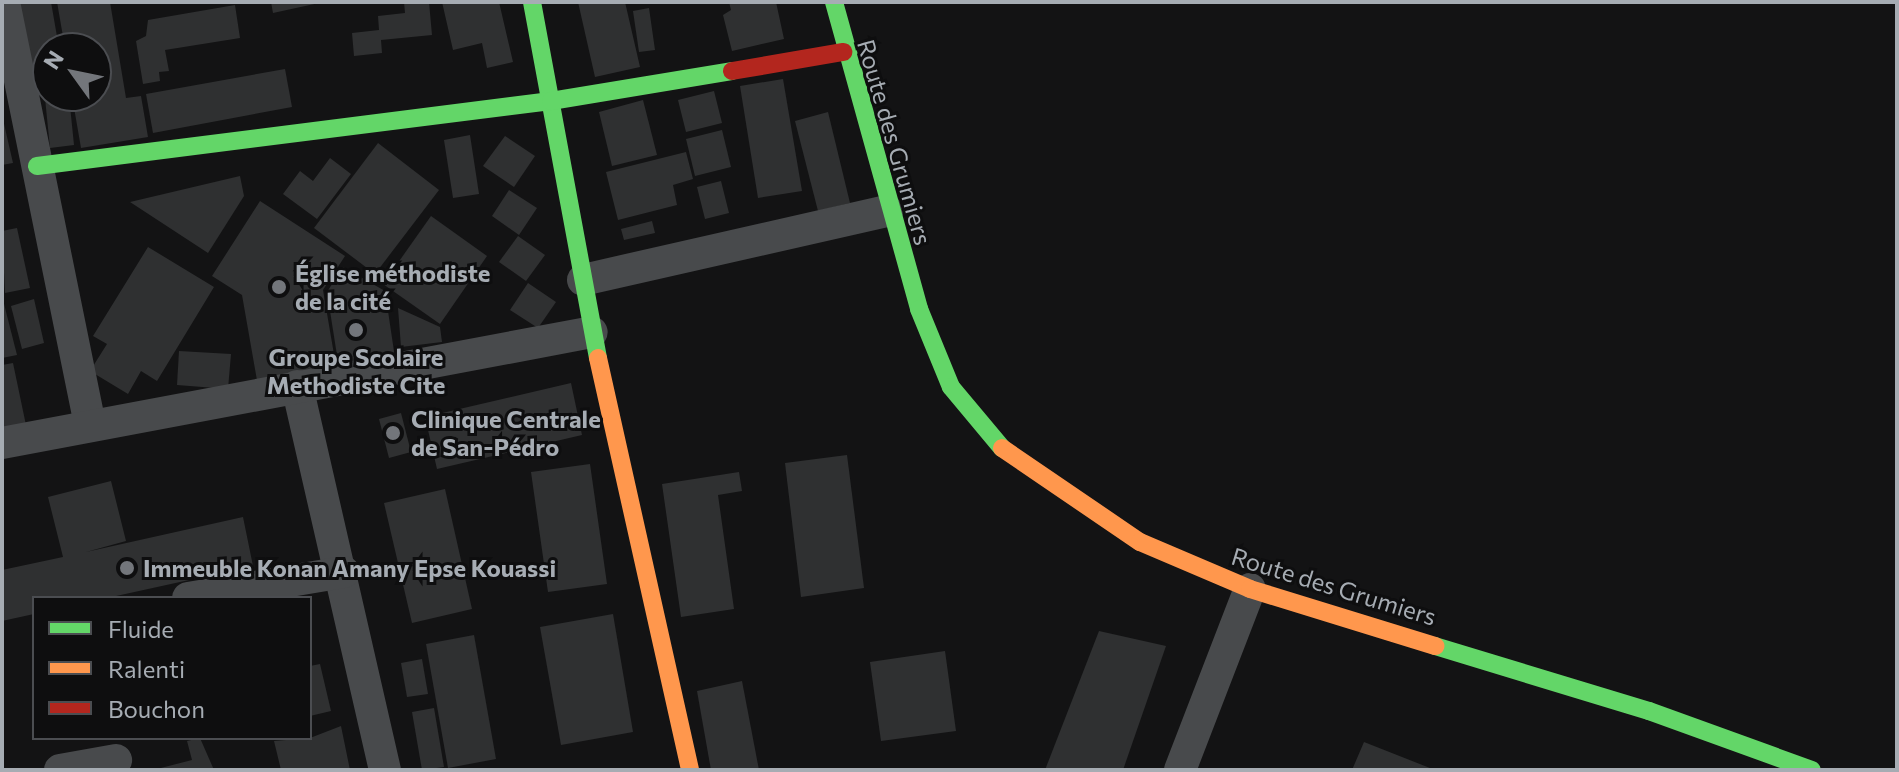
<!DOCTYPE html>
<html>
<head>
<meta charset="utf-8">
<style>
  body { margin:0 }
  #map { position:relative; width:1899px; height:772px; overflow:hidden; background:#131314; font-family:Commissioner,sans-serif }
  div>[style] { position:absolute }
  .building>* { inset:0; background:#2f3031 }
  .street>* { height:32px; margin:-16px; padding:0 16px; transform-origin:16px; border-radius:16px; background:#484a4c }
  .fast>* { height:18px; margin:-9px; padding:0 9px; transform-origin:9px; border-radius:9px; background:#63d668 }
  .slow>* { height:18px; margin:-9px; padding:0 9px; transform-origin:9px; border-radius:9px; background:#ff974d }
  .jam>* { height:18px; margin:-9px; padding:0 9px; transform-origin:9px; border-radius:9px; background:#b3261e }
  .dots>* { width:22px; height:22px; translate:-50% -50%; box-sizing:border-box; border:4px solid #0e0e0f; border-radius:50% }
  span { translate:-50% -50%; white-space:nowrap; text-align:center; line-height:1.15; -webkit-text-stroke:6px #0e0e0f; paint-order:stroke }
  .street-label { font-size:24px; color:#a6acb3 }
  .poi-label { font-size:24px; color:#a6acb3; font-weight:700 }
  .left { translate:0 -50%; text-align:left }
  .frame { position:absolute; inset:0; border:4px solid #a6acb3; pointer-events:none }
  .legend { position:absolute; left:32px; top:596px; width:280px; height:144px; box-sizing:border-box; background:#0e0e0f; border:2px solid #4b4d51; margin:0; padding:10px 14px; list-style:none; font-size:24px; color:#a6acb3 }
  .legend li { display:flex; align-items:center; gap:16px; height:40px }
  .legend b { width:40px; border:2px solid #4b4d51 }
  .north { position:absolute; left:32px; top:32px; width:80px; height:80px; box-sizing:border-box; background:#0e0e0f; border:2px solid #4b4d51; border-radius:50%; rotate:303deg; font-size:22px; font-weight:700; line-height:32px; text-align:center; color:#a6acb3 }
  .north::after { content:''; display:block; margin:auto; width:28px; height:36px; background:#73767b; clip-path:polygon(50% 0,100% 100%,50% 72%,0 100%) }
</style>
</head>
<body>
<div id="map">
  <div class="building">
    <i style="clip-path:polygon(10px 2px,51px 2px,59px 48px,48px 48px,48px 89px,24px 93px)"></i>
    <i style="clip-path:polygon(57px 2px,110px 2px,126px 98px,141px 96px,148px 137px,81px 148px,72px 96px,96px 96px,96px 48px,65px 48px)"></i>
    <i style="clip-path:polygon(271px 2px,319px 2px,319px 3px,273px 13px)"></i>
    <i style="clip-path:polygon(404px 2px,429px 2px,432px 35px,381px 40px,382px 53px,354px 56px,352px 33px,379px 30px,378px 16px,405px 13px)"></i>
    <i style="clip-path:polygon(442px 2px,499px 2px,513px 62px,487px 68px,482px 43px,453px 50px)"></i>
    <i style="clip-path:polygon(578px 2px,625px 2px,640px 67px,595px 77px)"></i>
    <i style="clip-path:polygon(729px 2px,776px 2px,784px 39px,732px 51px,723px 15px,731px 10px)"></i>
    <i style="clip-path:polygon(235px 5px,240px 38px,165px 50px,169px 71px,159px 72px,160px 81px,143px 84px,136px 41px,146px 36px,148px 20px)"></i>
    <i style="clip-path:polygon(649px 8px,655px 50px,639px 52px,633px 11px)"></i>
    <i style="clip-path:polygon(285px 69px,292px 107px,153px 133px,146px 94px)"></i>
    <i style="clip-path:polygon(783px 79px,802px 191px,758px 198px,740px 86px)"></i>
    <i style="clip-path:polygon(714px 91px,722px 123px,686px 132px,678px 100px)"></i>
    <i style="clip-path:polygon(69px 96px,74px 145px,50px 148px,45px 98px)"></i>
    <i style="clip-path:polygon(643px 100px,657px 155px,612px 166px,599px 112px)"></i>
    <i style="clip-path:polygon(828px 112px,850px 203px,818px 211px,795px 121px)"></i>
    <i style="clip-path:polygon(2px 115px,13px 163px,2px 165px)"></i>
    <i style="clip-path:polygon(722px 130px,731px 167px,695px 176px,686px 139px)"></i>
    <i style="clip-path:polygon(470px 135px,479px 194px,453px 198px,444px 140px)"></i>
    <i style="clip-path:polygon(505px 136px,535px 156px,514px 187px,483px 166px)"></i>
    <i style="clip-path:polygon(378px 143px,439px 190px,375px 274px,314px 228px)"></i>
    <i style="clip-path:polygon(686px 152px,693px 179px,673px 185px,677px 205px,618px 220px,606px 172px)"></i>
    <i style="clip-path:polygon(330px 158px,351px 174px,317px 219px,283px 194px,300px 171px,313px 181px)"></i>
    <i style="clip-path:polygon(240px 176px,244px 196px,208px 253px,130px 202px)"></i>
    <i style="clip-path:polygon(721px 181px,729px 213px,705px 219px,697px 187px)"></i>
    <i style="clip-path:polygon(509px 190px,537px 208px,519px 235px,492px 216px)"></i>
    <i style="clip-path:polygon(260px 201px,345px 256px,323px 290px,337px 372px,258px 386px,242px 295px,212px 276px)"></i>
    <i style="clip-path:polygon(431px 216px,487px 256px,440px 324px,383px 284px)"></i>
    <i style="clip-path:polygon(652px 221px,655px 233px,624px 240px,621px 229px)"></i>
    <i style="clip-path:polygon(17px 228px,30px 288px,5px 293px,2px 231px)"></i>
    <i style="clip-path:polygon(518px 236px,545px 255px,526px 281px,499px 262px)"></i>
    <i style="clip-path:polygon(148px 247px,214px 287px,157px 381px,141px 371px,128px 394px,90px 371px,107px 344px,93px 336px)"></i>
    <i style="clip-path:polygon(343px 267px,385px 291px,395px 358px,339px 368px,327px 292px)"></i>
    <i style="clip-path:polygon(528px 283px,556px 302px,538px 328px,510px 310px)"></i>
    <i style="clip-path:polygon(2px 296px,17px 355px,2px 358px)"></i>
    <i style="clip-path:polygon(34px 299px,44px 343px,22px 349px,11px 306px)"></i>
    <i style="clip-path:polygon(398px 308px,440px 327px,442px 342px,401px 347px)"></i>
    <i style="clip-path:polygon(179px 351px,231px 354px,228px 389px,177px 385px)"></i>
    <i style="clip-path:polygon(13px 363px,27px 430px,2px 435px,2px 365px)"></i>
    <i style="clip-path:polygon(571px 383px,582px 435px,437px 469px,425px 417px)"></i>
    <i style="clip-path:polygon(401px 413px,411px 452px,389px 458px,379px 419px)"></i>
    <i style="clip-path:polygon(847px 455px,864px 588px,801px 597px,785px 463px)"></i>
    <i style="clip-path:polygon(590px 464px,607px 584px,548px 592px,531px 472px)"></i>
    <i style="clip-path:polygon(739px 472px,742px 491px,718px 495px,734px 609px,681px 617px,662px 484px)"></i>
    <i style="clip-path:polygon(111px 481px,126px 541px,86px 552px,243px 517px,253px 566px,107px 598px,34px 598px,34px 614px,2px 621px,2px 570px,63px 557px,48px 497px)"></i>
    <i style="clip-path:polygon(445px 489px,472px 609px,412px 623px,384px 503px)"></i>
    <i style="clip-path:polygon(613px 614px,633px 732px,561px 745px,540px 627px)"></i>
    <i style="clip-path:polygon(1099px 631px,1166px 646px,1123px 770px,1045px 770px)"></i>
    <i style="clip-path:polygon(474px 635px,496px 759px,448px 768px,426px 644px)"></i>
    <i style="clip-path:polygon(945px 651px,956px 731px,881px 741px,870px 662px)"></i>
    <i style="clip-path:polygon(422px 659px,428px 694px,407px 697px,401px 663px)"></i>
    <i style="clip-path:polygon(320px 664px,331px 711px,310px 716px,310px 666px)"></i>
    <i style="clip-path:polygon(742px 681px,759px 770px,711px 770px,697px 691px)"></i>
    <i style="clip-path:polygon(434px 708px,444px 767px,422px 770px,412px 712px)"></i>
    <i style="clip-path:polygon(341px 726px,350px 770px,281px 770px,274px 741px,310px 738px)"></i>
    <i style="clip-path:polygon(200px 738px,214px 770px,153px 770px,192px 760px,187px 741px)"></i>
    <i style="clip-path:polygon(1364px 742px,1435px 770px,1352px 770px)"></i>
  </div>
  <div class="street">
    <i style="left:4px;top:2px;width:430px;rotate:78.5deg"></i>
    <i style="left:583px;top:280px;width:312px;rotate:-12.8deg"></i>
    <i style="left:297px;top:386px;width:394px;rotate:77.1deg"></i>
    <i style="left:2px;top:443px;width:600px;rotate:-10.65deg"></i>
    <i style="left:188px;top:598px;width:158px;rotate:-9.5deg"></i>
    <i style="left:60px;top:770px;width:57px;rotate:-10.1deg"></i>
    <i style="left:1180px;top:770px;width:194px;rotate:-68.9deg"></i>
  </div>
  <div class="fast">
    <i style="left:532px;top:2px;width:362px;rotate:79.5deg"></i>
    <i style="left:834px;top:2px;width:319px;rotate:74.5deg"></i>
    <i style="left:919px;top:309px;width:84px;rotate:67.7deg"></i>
    <i style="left:951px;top:387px;width:80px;rotate:50.1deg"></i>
    <i style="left:37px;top:166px;width:518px;rotate:-7.21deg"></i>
    <i style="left:551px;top:101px;width:183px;rotate:-9.4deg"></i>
    <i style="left:1435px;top:646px;width:224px;rotate:16.9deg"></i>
    <i style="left:1649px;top:711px;width:173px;rotate:19.9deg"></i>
  </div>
  <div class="slow">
    <i style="left:598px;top:358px;width:422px;rotate:77.4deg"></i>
    <i style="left:1002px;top:448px;width:167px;rotate:34.3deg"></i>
    <i style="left:1140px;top:542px;width:120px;rotate:23.1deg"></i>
    <i style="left:1250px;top:589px;width:194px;rotate:17.1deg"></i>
  </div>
  <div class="jam">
    <i style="left:732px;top:71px;width:113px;rotate:-9.7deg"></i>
  </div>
  <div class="dots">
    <i style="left:279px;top:287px;background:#73767b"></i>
    <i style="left:356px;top:330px;background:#73767b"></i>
    <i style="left:393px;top:433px;background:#73767b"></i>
    <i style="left:127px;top:568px;background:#73767b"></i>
  </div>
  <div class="street-label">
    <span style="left:895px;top:142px;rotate:74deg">Route des Grumiers</span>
    <span style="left:1334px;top:586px;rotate:17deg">Route des Grumiers</span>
  </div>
  <div class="poi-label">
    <span class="left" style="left:295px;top:287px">Église méthodiste<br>de la cité</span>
    <span style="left:356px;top:371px">Groupe Scolaire<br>Methodiste Cite</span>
    <span class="left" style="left:411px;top:433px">Clinique Centrale<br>de San-Pédro</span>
    <span class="left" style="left:143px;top:568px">Immeuble Konan Amany Epse Kouassi</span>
  </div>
  <div class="frame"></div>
  <ul class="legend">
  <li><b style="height:10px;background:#63d668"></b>Fluide</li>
  <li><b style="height:10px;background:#ff974d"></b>Ralenti</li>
  <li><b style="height:10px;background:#b3261e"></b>Bouchon</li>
  </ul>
  <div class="north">N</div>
</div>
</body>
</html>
